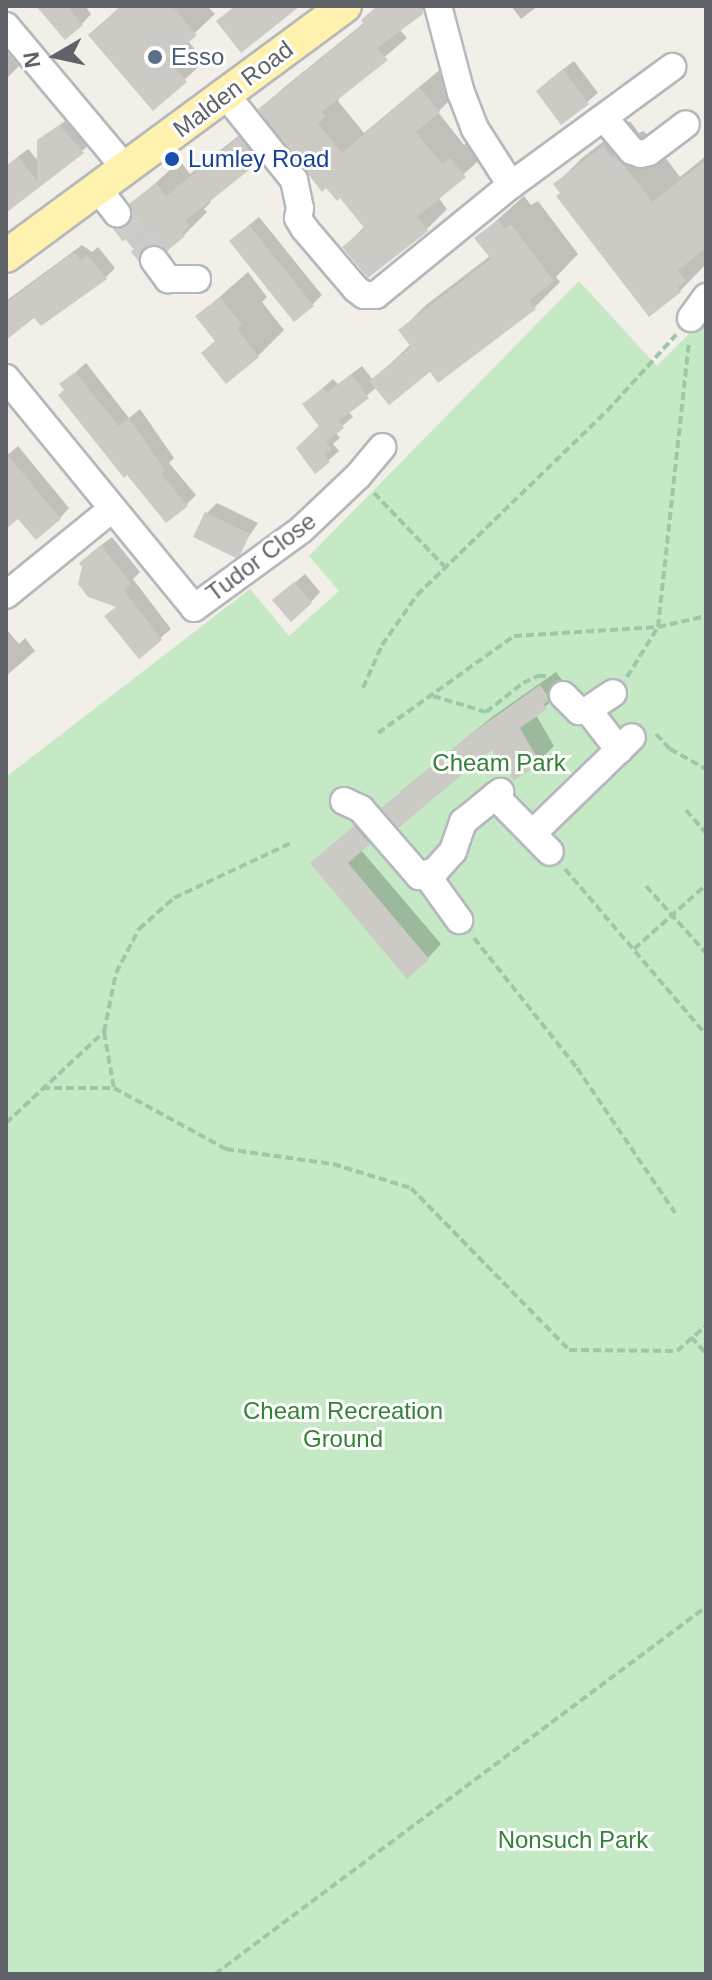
<!DOCTYPE html>
<html>
<head>
<meta charset="utf-8">
<style>
  body { margin:0 }
  #map { position:relative; width:712px; height:1980px; overflow:hidden; background:#f1efe8; font-family:Helvetica,sans-serif }
  div>[style] { position:absolute }
  .green>* { inset:0; background:#c5e8c5 }
  .shadow>* { inset:0; background:#0003 }
  .building>* { inset:0; background:#cccac5 }
  .minor-tunnel>* { height:26px; margin-top:-13px; transform-origin:0; background:repeating-linear-gradient(90deg,#ccccc8 0 26px,transparent 0 39px) }
  .path>* { height:4px; margin-top:-2px; transform-origin:0; background:repeating-linear-gradient(90deg,#9cc7a9 0 8px,transparent 0 12px) }
  .roads { filter:drop-shadow(2px 0 #b5b8bc) drop-shadow(-2px 0 #b5b8bc) drop-shadow(0 2px #b5b8bc) drop-shadow(0 -2px #b5b8bc) }
  .minor>* { height:26px; margin:-13px; padding:0 13px; transform-origin:13px; border-radius:13px; background:#fff }
  .major>* { height:32px; margin:-16px; padding:0 16px; transform-origin:16px; border-radius:16px; background:#fff2af }
  .dots>* { width:22px; height:22px; translate:-50% -50%; box-sizing:border-box; border:4px solid #fff; border-radius:50% }
  span { translate:-50% -50%; white-space:nowrap; text-align:center; line-height:1.15; -webkit-text-stroke:6px #fff; paint-order:stroke }
  .service-label { font-size:24px; color:#4e5e75 }
  .left { translate:0 -50%; text-align:left }
  .street-label { font-size:24px; color:#5f6368 }
  .transit-label { font-size:24px; color:#164399 }
  .park-label { font-size:24px; color:#348238 }
  .frame { position:absolute; inset:0; border:8px solid #5f6368; pointer-events:none }
  .north { position:absolute; left:16px; top:16px; width:80px; height:80px; -webkit-text-stroke:6px #fff; paint-order:stroke; rotate:261deg; font-size:22px; font-weight:700; line-height:32px; text-align:center; color:#5f6368 }
  .north::after { content:''; display:block; margin:auto; width:28px; height:36px; background:#5f6368; clip-path:polygon(50% 0,100% 100%,50% 72%,0 100%) }
</style>
</head>
<body>
<div id="map">
  <div class="green">
    <i style="clip-path:polygon(579px 281px,657px 366px,686px 337px,706px 310px,706px 1974px,6px 1974px,6px 777px,250px 589px,289px 636px,339px 591px,309px 556px)"></i>
  </div>
  <div class="shadow">
    <i style="clip-path:polygon(39px 6px,85px 6px,91px 14px,82px 24px)"></i>
    <i style="clip-path:polygon(121px 6px,207px 6px,215px 14px,187px 40px,205px 61px,153px 108px,90px 35px)"></i>
    <i style="clip-path:polygon(377px 6px,428px 6px,399px 29px,407px 38px,343px 92px,338px 101px,364px 133px,442px 68px,460px 90px,438px 112px,464px 145px,472px 138px,485px 155px,438px 197px,447px 209px,426px 230px,344px 247px,365px 226px,341px 195px,282px 137px,209px 199px,211px 202px,204px 209px,207px 212px,184px 235px,167px 248px,151px 242px,139px 253px,120px 229px,133px 216px,132px 204px,180px 161px,190px 174px,265px 115px,261px 110px,282px 89px,365px 22px)"></i>
    <i style="clip-path:polygon(511px 6px,538px 6px,521px 19px)"></i>
    <i style="clip-path:polygon(6px 51px,19px 66px,6px 79px)"></i>
    <i style="clip-path:polygon(574px 61px,598px 93px,562px 122px,548px 81px)"></i>
    <i style="clip-path:polygon(70px 117px,93px 142px,6px 210px,6px 166px,28px 149px,39px 162px,39px 141px)"></i>
    <i style="clip-path:polygon(630px 121px,639px 133px,643px 131px,650px 137px,680px 177px,706px 156px,706px 264px,680px 291px,556px 184px,582px 158px)"></i>
    <i style="clip-path:polygon(524px 196px,531px 205px,538px 201px,578px 254px,556px 277px,560px 282px,535px 307px,439px 380px,431px 370px,377px 387px,348px 411px,353px 417px,335px 432px,340px 438px,333px 444px,339px 451px,316px 471px,321px 426px,304px 404px,333px 379px,338px 384px,362px 366px,373px 380px,411px 344px,401px 330px,426px 305px,490px 256px,477px 238px)"></i>
    <i style="clip-path:polygon(259px 217px,322px 295px,312px 305px,242px 231px)"></i>
    <i style="clip-path:polygon(82px 245px,92px 252px,98px 247px,115px 268px,105px 278px,6px 334px,6px 301px)"></i>
    <i style="clip-path:polygon(248px 272px,267px 297px,262px 302px,284px 330px,258px 356px,217px 340px,198px 316px)"></i>
    <i style="clip-path:polygon(86px 363px,129px 418px,140px 409px,174px 458px,169px 463px,196px 495px,186px 505px,62px 384px)"></i>
    <i style="clip-path:polygon(18px 446px,69px 508px,60px 518px,6px 518px,6px 449px,9px 454px)"></i>
    <i style="clip-path:polygon(217px 503px,258px 523px,236px 555px,207px 513px)"></i>
    <i style="clip-path:polygon(112px 537px,140px 572px,133px 579px,171px 629px,139px 656px,118px 605px,84px 566px,91px 553px)"></i>
    <i style="clip-path:polygon(305px 574px,320px 592px,311px 602px,285px 591px)"></i>
    <i style="clip-path:polygon(8px 631px,19px 644px,25px 638px,35px 651px,6px 676px)"></i>
    <i style="clip-path:polygon(556px 672px,562px 680px,560px 693px,536px 715px,554px 746px,539px 761px,514px 778px,492px 748px,399px 793px,492px 717px)"></i>
    <i style="clip-path:polygon(369px 814px,382px 830px,361px 850px,441px 944px,428px 958px,313px 863px)"></i>
  </div>
  <div class="building">
    <i style="clip-path:polygon(36px 6px,67px 6px,83px 25px,65px 40px)"></i>
    <i style="clip-path:polygon(121px 6px,172px 6px,197px 35px,168px 60px,187px 82px,153px 111px,88px 35px)"></i>
    <i style="clip-path:polygon(235px 6px,300px 6px,241px 53px,216px 21px)"></i>
    <i style="clip-path:polygon(377px 6px,422px 6px,423px 14px,377px 48px,388px 60px,322px 112px,325px 117px,318px 123px,342px 153px,419px 87px,440px 112px,416px 132px,442px 164px,450px 158px,466px 177px,417px 217px,428px 231px,368px 278px,342px 247px,365px 229px,340px 198px,337px 201px,326px 188px,322px 192px,258px 109px,364px 24px,361px 20px)"></i>
    <i style="clip-path:polygon(563px 69px,589px 104px,561px 125px,536px 91px)"></i>
    <i style="clip-path:polygon(59px 125px,84px 153px,6px 213px,6px 166px,18px 157px,37px 181px,37px 140px)"></i>
    <i style="clip-path:polygon(239px 137px,259px 162px,185px 221px,190px 226px,182px 232px,185px 236px,167px 251px,160px 245px,145px 247px,139px 256px,117px 229px,132px 220px,130px 203px,156px 183px,166px 196px)"></i>
    <i style="clip-path:polygon(603px 146px,612px 158px,615px 156px,623px 164px,652px 202px,706px 160px,706px 248px,678px 270px,686px 281px,678px 287px,681px 292px,649px 317px,556px 196px,560px 193px,553px 184px)"></i>
    <i style="clip-path:polygon(498px 220px,505px 229px,511px 224px,554px 281px,529px 300px,536px 309px,438px 383px,430px 372px,389px 405px,369px 381px,411px 347px,398px 330px,491px 259px,474px 238px)"></i>
    <i style="clip-path:polygon(249px 225px,314px 306px,294px 322px,229px 241px)"></i>
    <i style="clip-path:polygon(71px 254px,76px 254px,81px 260px,87px 255px,107px 279px,41px 326px,34px 318px,6px 340px,6px 303px)"></i>
    <i style="clip-path:polygon(220px 297px,242px 325px,237px 329px,259px 357px,226px 384px,201px 353px,215px 341px,195px 316px)"></i>
    <i style="clip-path:polygon(75px 372px,119px 426px,129px 418px,165px 470px,161px 474px,188px 506px,166px 523px,127px 475px,124px 478px,58px 395px,64px 390px,59px 384px)"></i>
    <i style="clip-path:polygon(351px 374px,369px 398px,339px 421px,344px 428px,326px 442px,331px 449px,324px 455px,330px 462px,315px 474px,296px 448px,319px 426px,302px 404px,323px 388px,327px 393px)"></i>
    <i style="clip-path:polygon(6px 453px,61px 519px,36px 540px,18px 519px,6px 529px)"></i>
    <i style="clip-path:polygon(205px 512px,250px 534px,240px 555px,236px 558px,193px 537px)"></i>
    <i style="clip-path:polygon(101px 545px,131px 584px,124px 590px,162px 640px,139px 659px,104px 616px,116px 607px,88px 597px,78px 584px,82px 567px,79px 563px)"></i>
    <i style="clip-path:polygon(294px 582px,312px 603px,291px 622px,272px 600px)"></i>
    <i style="clip-path:polygon(540px 685px,547px 695px,548px 701px,544px 704px,547px 709px,520px 728px,540px 763px,514px 781px,492px 750px,398px 828px,381px 808px,474px 732px)"></i>
    <i style="clip-path:polygon(354px 826px,370px 844px,348px 863px,429px 959px,407px 979px,310px 863px)"></i>
  </div>
  <div class="minor-tunnel">
    <i style="left:117px;top:213px;width:60px;rotate:51.8deg"></i>
  </div>
  <div class="path">
    <i style="left:374px;top:493px;width:101px;rotate:46.2deg"></i>
    <i style="left:627px;top:677px;width:59px;rotate:-58.2deg"></i>
    <i style="left:658px;top:627px;width:49px;rotate:-12.9deg"></i>
    <i style="left:363px;top:688px;width:47px;rotate:-66.2deg"></i>
    <i style="left:382px;top:645px;width:61px;rotate:-55deg"></i>
    <i style="left:417px;top:595px;width:264px;rotate:-44.1deg"></i>
    <i style="left:607px;top:411px;width:103px;rotate:-47.8deg"></i>
    <i style="left:433px;top:696px;width:55px;rotate:16.8deg"></i>
    <i style="left:486px;top:712px;width:47px;rotate:-38.1deg"></i>
    <i style="left:523px;top:683px;width:17px;rotate:-25deg"></i>
    <i style="left:538px;top:676px;width:12px"></i>
    <i style="left:378px;top:733px;width:167px;rotate:-35.5deg"></i>
    <i style="left:514px;top:636px;width:144px;rotate:-3.6deg"></i>
    <i style="left:658px;top:627px;width:288px;rotate:-83.8deg"></i>
    <i style="left:656px;top:734px;width:21px;rotate:47deg"></i>
    <i style="left:670px;top:749px;width:41px;rotate:29.1deg"></i>
    <i style="left:686px;top:810px;width:30px;rotate:49deg"></i>
    <i style="left:565px;top:869px;width:213px;rotate:49.6deg"></i>
    <i style="left:646px;top:886px;width:90px;rotate:48.2deg"></i>
    <i style="left:474px;top:938px;width:166px;rotate:51.6deg"></i>
    <i style="left:577px;top:1068px;width:175px;rotate:55.9deg"></i>
    <i style="left:634px;top:949px;width:96px;rotate:-41.6deg"></i>
    <i style="left:104px;top:1032px;width:57px;rotate:79.9deg"></i>
    <i style="left:114px;top:1088px;width:128px;rotate:28.6deg"></i>
    <i style="left:226px;top:1149px;width:108px;rotate:8deg"></i>
    <i style="left:333px;top:1164px;width:82px;rotate:17.1deg"></i>
    <i style="left:411px;top:1188px;width:226px;rotate:45.7deg"></i>
    <i style="left:569px;top:1350px;width:108px;rotate:0.5deg"></i>
    <i style="left:677px;top:1351px;width:38px;rotate:-41deg"></i>
    <i style="left:42px;top:1088px;width:71px"></i>
    <i style="left:6px;top:1123px;width:134px;rotate:-42.9deg"></i>
    <i style="left:104px;top:1032px;width:60px;rotate:-78.5deg"></i>
    <i style="left:116px;top:973px;width:50px;rotate:-62.4deg"></i>
    <i style="left:139px;top:929px;width:47px;rotate:-41.5deg"></i>
    <i style="left:174px;top:898px;width:132px;rotate:-25.2deg"></i>
    <i style="left:691px;top:1337px;width:22px;rotate:47deg"></i>
    <i style="left:215px;top:1974px;width:613px;rotate:-36.78deg"></i>
  </div>
  <div class="roads">
    <div class="minor">
      <i style="left:6px;top:26px;width:187px;rotate:50deg"></i>
      <i style="left:226px;top:95px;width:109px;rotate:51.3deg"></i>
      <i style="left:294px;top:180px;width:29px;rotate:78deg"></i>
      <i style="left:300px;top:208px;width:10px;rotate:101deg"></i>
      <i style="left:298px;top:218px;width:12px;rotate:59deg"></i>
      <i style="left:304px;top:228px;width:80px;rotate:49.6deg"></i>
      <i style="left:356px;top:289px;width:10px;rotate:37deg"></i>
      <i style="left:364px;top:295px;width:12px"></i>
      <i style="left:376px;top:295px;width:174px;rotate:-39.2deg"></i>
      <i style="left:511px;top:185px;width:67px;rotate:-122.7deg"></i>
      <i style="left:475px;top:129px;width:39px;rotate:-111deg"></i>
      <i style="left:461px;top:93px;width:90px;rotate:-104.8deg"></i>
      <i style="left:605px;top:119px;width:42px;rotate:49.8deg"></i>
      <i style="left:632px;top:151px;width:9px;rotate:18deg"></i>
      <i style="left:641px;top:154px;width:8px;rotate:-14deg"></i>
      <i style="left:649px;top:152px;width:46px;rotate:-37.1deg"></i>
      <i style="left:511px;top:185px;width:200px;rotate:-36.2deg"></i>
      <i style="left:98px;top:189px;width:31px;rotate:52deg"></i>
      <i style="left:154px;top:260px;width:24px;rotate:54deg"></i>
      <i style="left:168px;top:279px;width:29px"></i>
      <i style="left:691px;top:318px;width:26px;rotate:-54deg"></i>
      <i style="left:6px;top:378px;width:297px;rotate:50.7deg"></i>
      <i style="left:194px;top:608px;width:132px;rotate:-36.1deg"></i>
      <i style="left:301px;top:530px;width:79px;rotate:-43.5deg"></i>
      <i style="left:358px;top:476px;width:38px;rotate:-50deg"></i>
      <i style="left:6px;top:595px;width:136px;rotate:-39.1deg"></i>
      <i style="left:563px;top:695px;width:23px;rotate:45deg"></i>
      <i style="left:579px;top:711px;width:9px;rotate:-6deg"></i>
      <i style="left:588px;top:710px;width:30px;rotate:-34deg"></i>
      <i style="left:588px;top:710px;width:51px;rotate:52.2deg"></i>
      <i style="left:495px;top:796px;width:78px;rotate:45.5deg"></i>
      <i style="left:344px;top:801px;width:19px;rotate:25deg"></i>
      <i style="left:361px;top:809px;width:89px;rotate:49.1deg"></i>
      <i style="left:419px;top:876px;width:17px;rotate:-17deg"></i>
      <i style="left:435px;top:871px;width:27px;rotate:-48deg"></i>
      <i style="left:453px;top:851px;width:31px;rotate:-71deg"></i>
      <i style="left:463px;top:822px;width:48px;rotate:-39deg"></i>
      <i style="left:534px;top:832px;width:136px;rotate:-44.1deg"></i>
      <i style="left:426px;top:874px;width:57px;rotate:54.3deg"></i>
    </div>
    <div class="major">
      <i style="left:6px;top:256px;width:421px;rotate:-36.4deg"></i>
    </div>
  </div>
  <div class="dots">
    <i style="left:155px;top:57px;background:#5c6f8a"></i>
    <i style="left:172px;top:159px;background:#1a4fb4"></i>
  </div>
  <div class="service-label">
    <span class="left" style="left:171px;top:57px">Esso</span>
  </div>
  <div class="street-label">
    <span style="left:233px;top:89px;rotate:-37deg">Malden Road</span>
    <span style="left:261px;top:557px;rotate:-37deg">Tudor Close</span>
  </div>
  <div class="transit-label">
    <span class="left" style="left:188px;top:159px">Lumley Road</span>
  </div>
  <div class="park-label">
    <span style="left:499px;top:763px">Cheam Park</span>
    <span style="left:343px;top:1425px">Cheam Recreation<br>Ground</span>
    <span style="left:573px;top:1840px">Nonsuch Park</span>
  </div>
  <div class="frame"></div>
  <div class="north">N</div>
</div>
</body>
</html>
